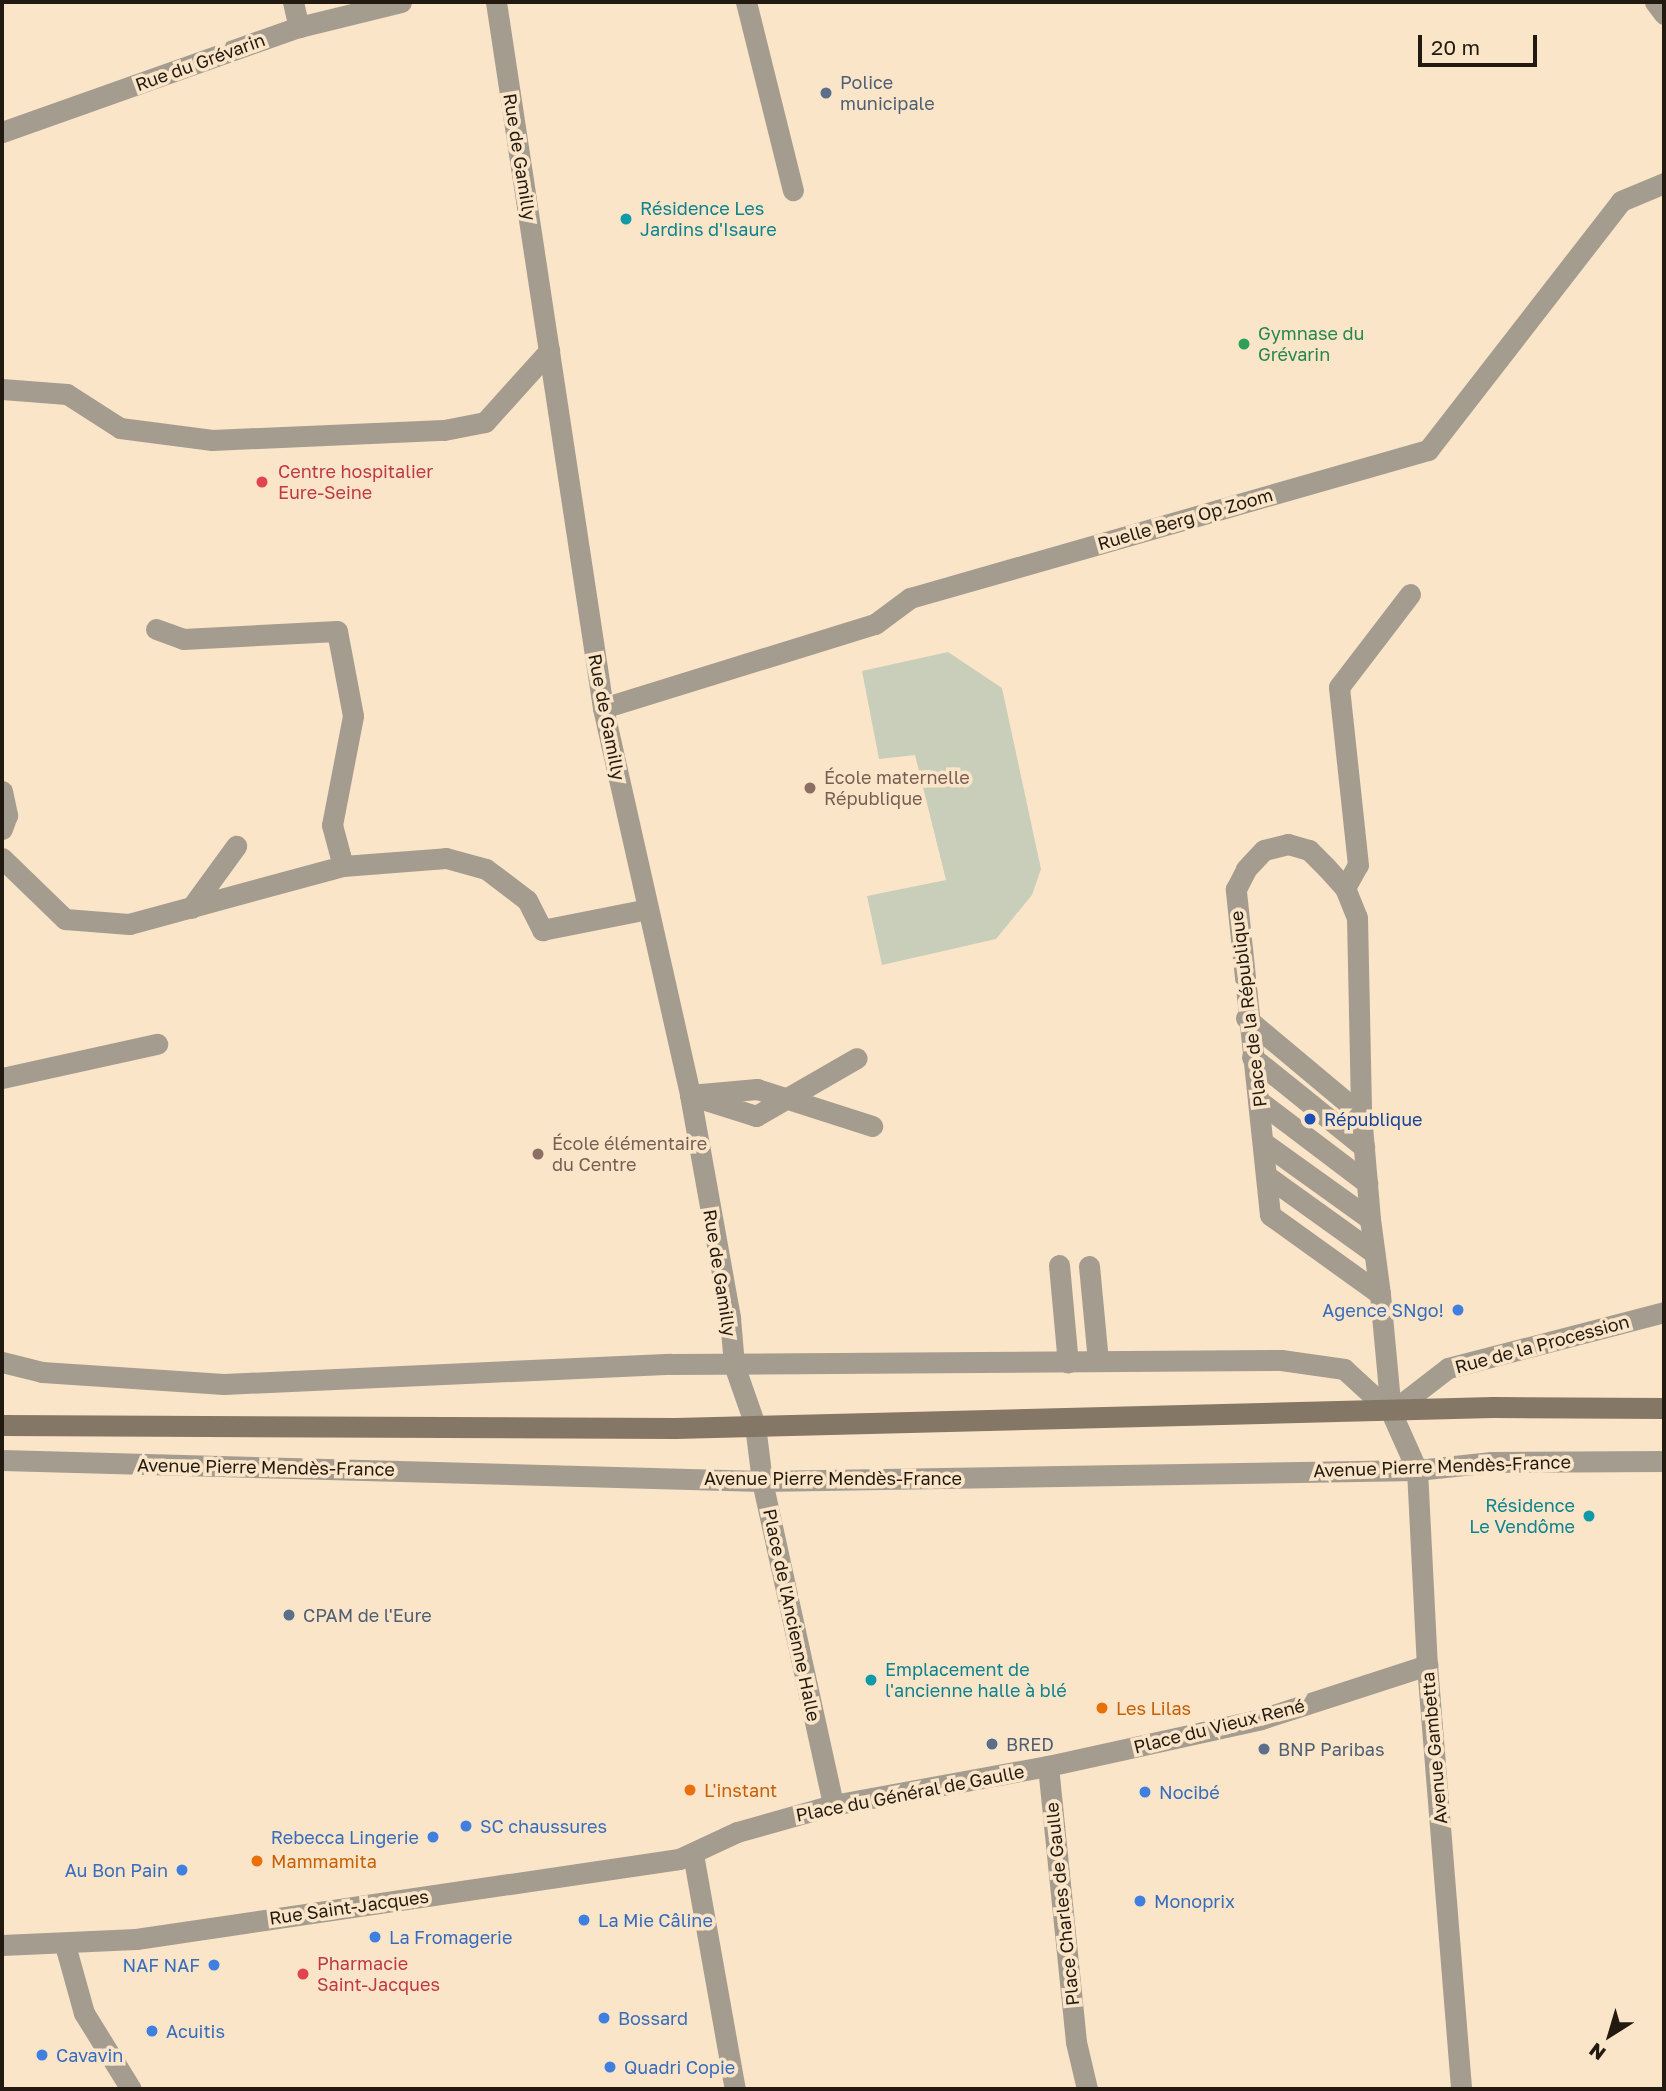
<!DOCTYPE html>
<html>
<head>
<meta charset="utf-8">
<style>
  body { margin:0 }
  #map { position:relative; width:1666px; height:2091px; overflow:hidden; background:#fbe5c8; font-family:"Golos Text",sans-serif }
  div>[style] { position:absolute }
  .green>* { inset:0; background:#c8ceba }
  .lane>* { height:21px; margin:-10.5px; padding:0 10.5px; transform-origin:10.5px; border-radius:10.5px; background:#a59c90 }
  .street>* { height:21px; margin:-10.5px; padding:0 10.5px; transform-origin:10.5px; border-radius:10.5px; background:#a59c90 }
  .secondary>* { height:21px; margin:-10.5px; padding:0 10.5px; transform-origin:10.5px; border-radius:10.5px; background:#847765 }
  .dots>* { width:19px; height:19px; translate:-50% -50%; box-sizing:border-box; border:4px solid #fbe5c8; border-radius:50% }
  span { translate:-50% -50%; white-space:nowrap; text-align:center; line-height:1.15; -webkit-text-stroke:7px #fbe5c8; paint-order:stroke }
  .street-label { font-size:18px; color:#221a10 }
  .service-label { font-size:18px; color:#4e5e75 }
  .left { translate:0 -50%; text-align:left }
  .culture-label { font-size:18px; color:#0d838f }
  .right { translate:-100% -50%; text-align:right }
  .leisure-label { font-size:18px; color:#27864d }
  .health-label { font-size:18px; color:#be3a42 }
  .education-label { font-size:18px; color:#785e54 }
  .transit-label { font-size:18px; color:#164399 }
  .shop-label { font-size:18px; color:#366cbe }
  .food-label { font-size:18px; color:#c56008 }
  .frame { position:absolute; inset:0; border:4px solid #221a10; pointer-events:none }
  .north { position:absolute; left:1575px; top:2000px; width:70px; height:70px; -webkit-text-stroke:5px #fbe5c8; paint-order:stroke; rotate:217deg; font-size:19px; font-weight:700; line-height:28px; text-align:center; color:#221a10 }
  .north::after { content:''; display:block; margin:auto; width:24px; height:32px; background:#221a10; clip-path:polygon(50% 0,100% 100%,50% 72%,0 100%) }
  .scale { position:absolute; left:1418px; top:35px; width:119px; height:32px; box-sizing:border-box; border:4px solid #221a10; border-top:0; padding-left:9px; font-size:21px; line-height:24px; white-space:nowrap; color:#221a10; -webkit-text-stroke:5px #fbe5c8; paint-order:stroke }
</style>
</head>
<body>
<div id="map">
  <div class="green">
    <i style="clip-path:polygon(948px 652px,1002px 688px,1041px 869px,1032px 895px,996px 939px,882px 965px,867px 896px,946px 880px,915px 755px,879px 759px,862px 671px)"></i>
  </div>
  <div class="lane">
    <i style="left:746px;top:2px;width:194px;rotate:76deg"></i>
    <i style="left:2px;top:389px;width:65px;rotate:4.4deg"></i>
    <i style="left:67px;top:394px;width:63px;rotate:32.7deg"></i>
    <i style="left:120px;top:428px;width:93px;rotate:7.4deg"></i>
    <i style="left:212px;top:440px;width:232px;rotate:-2.5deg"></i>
    <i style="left:444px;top:430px;width:42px;rotate:-11deg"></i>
    <i style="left:485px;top:422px;width:96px;rotate:-48deg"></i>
    <i style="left:156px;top:629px;width:29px;rotate:20deg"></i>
    <i style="left:183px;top:639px;width:154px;rotate:-3deg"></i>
    <i style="left:337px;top:631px;width:86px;rotate:79.3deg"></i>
    <i style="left:353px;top:716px;width:111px;rotate:100.9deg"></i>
    <i style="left:332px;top:825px;width:42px;rotate:75deg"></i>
    <i style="left:603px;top:708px;width:285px;rotate:-17.2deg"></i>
    <i style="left:875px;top:624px;width:44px;rotate:-36.6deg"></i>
    <i style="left:910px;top:598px;width:539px;rotate:-15.95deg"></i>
    <i style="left:1428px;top:450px;width:315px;rotate:-52.2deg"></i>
    <i style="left:1621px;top:201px;width:47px;rotate:-22.7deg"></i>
    <i style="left:2px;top:791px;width:25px;rotate:78deg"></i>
    <i style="left:7px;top:815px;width:15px;rotate:110deg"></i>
    <i style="left:2px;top:858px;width:88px;rotate:44.1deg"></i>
    <i style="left:65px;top:919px;width:64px;rotate:4.5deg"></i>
    <i style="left:129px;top:924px;width:222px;rotate:-15.2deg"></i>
    <i style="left:343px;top:866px;width:103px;rotate:-4.4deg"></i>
    <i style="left:446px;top:858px;width:41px;rotate:15.4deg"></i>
    <i style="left:486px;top:869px;width:51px;rotate:37.1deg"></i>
    <i style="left:527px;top:900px;width:34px;rotate:63deg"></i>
    <i style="left:542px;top:930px;width:108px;rotate:-11.2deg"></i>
    <i style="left:1345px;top:888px;width:26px;rotate:-61deg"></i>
    <i style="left:1358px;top:865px;width:179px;rotate:-96.1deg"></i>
    <i style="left:1339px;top:687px;width:117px;rotate:-52.6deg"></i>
    <i style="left:191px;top:908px;width:77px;rotate:-54deg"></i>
    <i style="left:1246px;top:1018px;width:150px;rotate:39.9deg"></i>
    <i style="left:1252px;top:1057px;width:144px;rotate:38.8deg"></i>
    <i style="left:690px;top:1095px;width:67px;rotate:-5.1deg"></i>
    <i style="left:757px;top:1089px;width:121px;rotate:17.8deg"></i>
    <i style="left:699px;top:1098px;width:60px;rotate:17.5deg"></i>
    <i style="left:756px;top:1116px;width:116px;rotate:-29.9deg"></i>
    <i style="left:1259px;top:1101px;width:136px;rotate:37.2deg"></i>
    <i style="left:1264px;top:1143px;width:130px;rotate:35.6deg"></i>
    <i style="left:1267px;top:1176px;width:132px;rotate:35.7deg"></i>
    <i style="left:1059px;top:1265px;width:98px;rotate:84.8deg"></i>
    <i style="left:1089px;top:1266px;width:95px;rotate:84.6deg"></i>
    <i style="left:1380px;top:1294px;width:135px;rotate:-144.3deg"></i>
    <i style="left:1270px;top:1215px;width:328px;rotate:-96deg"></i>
    <i style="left:1236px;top:889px;width:22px;rotate:-63deg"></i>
    <i style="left:1246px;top:869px;width:26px;rotate:-47deg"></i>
    <i style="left:1264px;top:850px;width:25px;rotate:-14deg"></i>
    <i style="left:1288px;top:844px;width:22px;rotate:16deg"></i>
    <i style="left:1309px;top:850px;width:24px;rotate:45deg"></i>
    <i style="left:1326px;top:867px;width:28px;rotate:48deg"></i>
    <i style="left:1345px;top:888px;width:31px;rotate:68deg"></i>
    <i style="left:1357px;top:917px;width:197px;rotate:88.8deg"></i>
    <i style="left:1361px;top:1114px;width:105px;rotate:85.1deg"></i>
    <i style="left:1370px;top:1219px;width:76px;rotate:82.4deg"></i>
    <i style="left:1380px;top:1294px;width:119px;rotate:84.7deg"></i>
  </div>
  <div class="street">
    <i style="left:293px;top:2px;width:26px;rotate:77deg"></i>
    <i style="left:496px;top:2px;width:714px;rotate:81.38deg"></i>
    <i style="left:603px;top:708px;width:397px;rotate:77.3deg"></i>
    <i style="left:690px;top:1095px;width:227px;rotate:79.8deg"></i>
    <i style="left:730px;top:1318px;width:47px;rotate:85.1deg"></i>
    <i style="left:734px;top:1365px;width:64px;rotate:70.7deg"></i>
    <i style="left:755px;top:1425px;width:56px;rotate:82.9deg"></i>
    <i style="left:762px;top:1481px;width:332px;rotate:77.6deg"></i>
    <i style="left:1655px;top:2px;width:15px;rotate:53deg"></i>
    <i style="left:2px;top:132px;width:315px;rotate:-19.5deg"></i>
    <i style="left:299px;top:27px;width:105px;rotate:-13.8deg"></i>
    <i style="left:2px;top:1078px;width:159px;rotate:-12.4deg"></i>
    <i style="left:2px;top:1362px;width:41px;rotate:14deg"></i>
    <i style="left:42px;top:1372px;width:182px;rotate:3.8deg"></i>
    <i style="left:224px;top:1384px;width:447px;rotate:-2.6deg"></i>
    <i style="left:671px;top:1364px;width:610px;rotate:-0.38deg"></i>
    <i style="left:1281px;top:1360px;width:64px;rotate:8.1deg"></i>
    <i style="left:1344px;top:1369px;width:64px;rotate:42.5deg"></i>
    <i style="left:1391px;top:1412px;width:64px;rotate:65.9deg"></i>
    <i style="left:1417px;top:1470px;width:195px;rotate:87.1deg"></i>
    <i style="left:1427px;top:1665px;width:425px;rotate:85.4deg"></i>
    <i style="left:1391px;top:1412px;width:72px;rotate:-37.7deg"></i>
    <i style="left:1448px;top:1368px;width:223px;rotate:-14.5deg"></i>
    <i style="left:2px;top:1460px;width:760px;rotate:1.58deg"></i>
    <i style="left:762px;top:1481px;width:655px;rotate:-0.96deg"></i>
    <i style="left:1417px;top:1470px;width:75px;rotate:-6.1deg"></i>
    <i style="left:1492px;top:1462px;width:172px;rotate:-0.3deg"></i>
    <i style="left:1048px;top:1766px;width:277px;rotate:84.2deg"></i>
    <i style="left:1076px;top:2042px;width:48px;rotate:76.8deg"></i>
    <i style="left:693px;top:1854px;width:239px;rotate:79.9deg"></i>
    <i style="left:2px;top:1945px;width:134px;rotate:-2.6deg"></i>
    <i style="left:136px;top:1939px;width:549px;rotate:-8.38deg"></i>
    <i style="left:679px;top:1859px;width:64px;rotate:-25deg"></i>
    <i style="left:737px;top:1832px;width:100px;rotate:-15.7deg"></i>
    <i style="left:833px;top:1805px;width:219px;rotate:-10.3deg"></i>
    <i style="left:1048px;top:1766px;width:218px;rotate:-12.4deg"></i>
    <i style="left:1261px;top:1719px;width:175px;rotate:-18deg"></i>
    <i style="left:65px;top:1945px;width:71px;rotate:74.4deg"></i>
    <i style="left:84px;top:2013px;width:89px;rotate:58.3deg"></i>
  </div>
  <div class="secondary">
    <i style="left:2px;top:1425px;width:673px;rotate:0.26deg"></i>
    <i style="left:675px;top:1428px;width:818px;rotate:-1.47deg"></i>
    <i style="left:1493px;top:1407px;width:171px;rotate:0.3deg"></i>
  </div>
  <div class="dots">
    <i style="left:826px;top:93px;background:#5c6f8a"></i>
    <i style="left:626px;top:219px;background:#0f9aa8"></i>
    <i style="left:1244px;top:344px;background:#2e9e5b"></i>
    <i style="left:262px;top:482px;background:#e0444e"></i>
    <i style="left:810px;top:788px;background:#8d6e63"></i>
    <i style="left:1310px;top:1119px;background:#1a4fb4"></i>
    <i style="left:538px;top:1154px;background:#8d6e63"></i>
    <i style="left:1458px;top:1310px;background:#3f7fe0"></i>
    <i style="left:1589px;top:1516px;background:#0f9aa8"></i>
    <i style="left:289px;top:1615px;background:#5c6f8a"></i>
    <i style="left:871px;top:1680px;background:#0f9aa8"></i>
    <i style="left:1102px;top:1708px;background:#e8710a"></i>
    <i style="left:992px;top:1744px;background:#5c6f8a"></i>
    <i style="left:1264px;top:1749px;background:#5c6f8a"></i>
    <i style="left:690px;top:1790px;background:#e8710a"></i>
    <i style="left:1145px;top:1792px;background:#3f7fe0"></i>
    <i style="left:466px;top:1826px;background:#3f7fe0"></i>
    <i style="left:433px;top:1837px;background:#3f7fe0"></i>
    <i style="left:257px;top:1861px;background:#e8710a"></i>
    <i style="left:182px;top:1870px;background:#3f7fe0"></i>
    <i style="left:1140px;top:1901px;background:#3f7fe0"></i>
    <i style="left:584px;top:1920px;background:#3f7fe0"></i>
    <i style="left:375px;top:1937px;background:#3f7fe0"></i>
    <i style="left:214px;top:1965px;background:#3f7fe0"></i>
    <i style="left:303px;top:1974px;background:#e0444e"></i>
    <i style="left:604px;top:2018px;background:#3f7fe0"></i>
    <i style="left:152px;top:2031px;background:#3f7fe0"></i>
    <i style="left:42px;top:2055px;background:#3f7fe0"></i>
    <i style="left:610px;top:2067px;background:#3f7fe0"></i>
  </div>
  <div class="street-label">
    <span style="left:200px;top:62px;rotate:-20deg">Rue du Grévarin</span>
    <span style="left:520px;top:157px;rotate:81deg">Rue de Gamilly</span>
    <span style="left:1185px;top:519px;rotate:-16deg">Ruelle Berg Op Zoom</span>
    <span style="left:607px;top:717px;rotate:79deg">Rue de Gamilly</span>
    <span style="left:1248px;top:1009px;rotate:-97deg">Place de la République</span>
    <span style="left:720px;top:1273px;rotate:81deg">Rue de Gamilly</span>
    <span style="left:1542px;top:1344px;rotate:-15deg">Rue de la Procession</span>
    <span style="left:1442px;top:1466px;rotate:-2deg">Avenue Pierre Mendès-France</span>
    <span style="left:266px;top:1467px;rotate:1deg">Avenue Pierre Mendès-France</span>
    <span style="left:833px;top:1478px">Avenue Pierre Mendès-France</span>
    <span style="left:792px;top:1615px;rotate:78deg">Place de l'Ancienne Halle</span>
    <span style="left:1219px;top:1726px;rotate:-14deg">Place du Vieux René</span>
    <span style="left:1434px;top:1748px;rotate:-95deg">Avenue Gambetta</span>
    <span style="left:910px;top:1793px;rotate:-11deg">Place du Général de Gaulle</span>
    <span style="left:1062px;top:1904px;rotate:-96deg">Place Charles de Gaulle</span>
    <span style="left:349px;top:1907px;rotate:-8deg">Rue Saint-Jacques</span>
  </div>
  <div class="service-label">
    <span class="left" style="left:840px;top:93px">Police<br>municipale</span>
    <span class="left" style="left:303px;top:1615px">CPAM de l'Eure</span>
    <span class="left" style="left:1006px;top:1744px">BRED</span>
    <span class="left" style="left:1278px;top:1749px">BNP Paribas</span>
  </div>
  <div class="culture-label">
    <span class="left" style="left:640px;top:219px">Résidence Les<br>Jardins d'Isaure</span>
    <span class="right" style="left:1575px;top:1516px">Résidence<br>Le Vendôme</span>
    <span class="left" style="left:885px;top:1680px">Emplacement de<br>l'ancienne halle à blé</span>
  </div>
  <div class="leisure-label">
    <span class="left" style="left:1258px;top:344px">Gymnase du<br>Grévarin</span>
  </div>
  <div class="health-label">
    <span class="left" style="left:278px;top:482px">Centre hospitalier<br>Eure-Seine</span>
    <span class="left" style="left:317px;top:1974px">Pharmacie<br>Saint-Jacques</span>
  </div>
  <div class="education-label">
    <span class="left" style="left:824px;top:788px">École maternelle<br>République</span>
    <span class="left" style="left:552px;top:1154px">École élémentaire<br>du Centre</span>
  </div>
  <div class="transit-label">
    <span class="left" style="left:1324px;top:1119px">République</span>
  </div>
  <div class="shop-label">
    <span class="right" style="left:1444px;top:1310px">Agence SNgo!</span>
    <span class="left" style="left:1159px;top:1792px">Nocibé</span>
    <span class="left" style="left:480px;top:1826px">SC chaussures</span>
    <span class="right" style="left:419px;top:1837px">Rebecca Lingerie</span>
    <span class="right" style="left:168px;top:1870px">Au Bon Pain</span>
    <span class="left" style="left:1154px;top:1901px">Monoprix</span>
    <span class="left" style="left:598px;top:1920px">La Mie Câline</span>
    <span class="left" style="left:389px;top:1937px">La Fromagerie</span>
    <span class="right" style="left:200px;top:1965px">NAF NAF</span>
    <span class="left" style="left:618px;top:2018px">Bossard</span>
    <span class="left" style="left:166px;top:2031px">Acuitis</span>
    <span class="left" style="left:56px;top:2055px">Cavavin</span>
    <span class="left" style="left:624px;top:2067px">Quadri Copie</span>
  </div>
  <div class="food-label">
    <span class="left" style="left:1116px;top:1708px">Les Lilas</span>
    <span class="left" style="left:704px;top:1790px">L'instant</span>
    <span class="left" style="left:271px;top:1861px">Mammamita</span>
  </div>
  <div class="frame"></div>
  <div class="north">N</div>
  <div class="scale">20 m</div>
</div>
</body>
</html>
